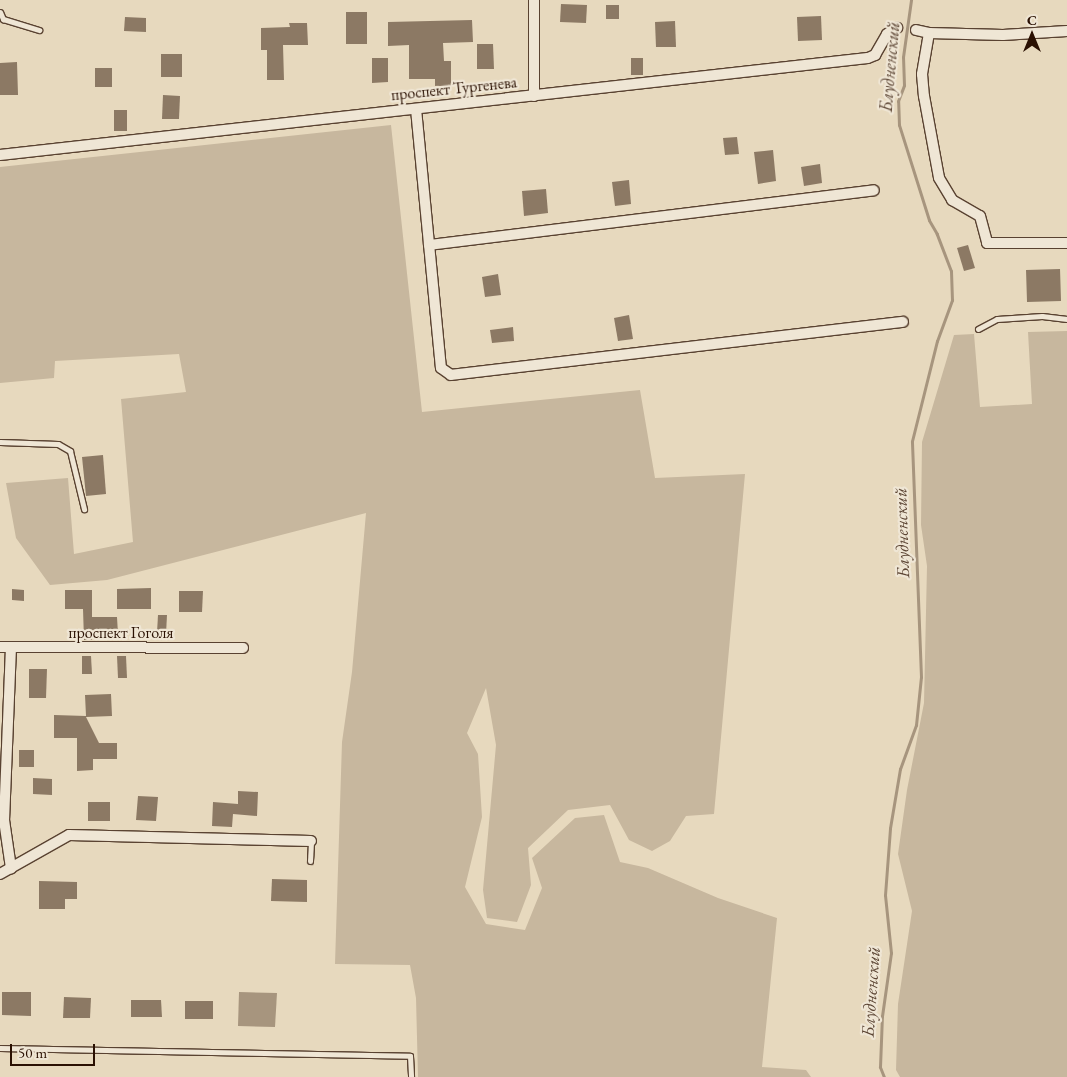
<!DOCTYPE html>
<html>
<head>
<meta charset="utf-8">
<style>
  body { margin:0 }
  #map { position:relative; width:1067px; height:1077px; overflow:hidden; background:#e7d9be; font-family:"EB Garamond",serif }
  div>[style] { position:absolute }
  .green>* { inset:0; background:#c7b79e }
  .water>* { inset:0; background:#a7957e }
  .stream>* { height:3px; margin:-1.5px; padding:0 1.5px; transform-origin:1.5px; border-radius:1.5px; background:#a7957e }
  .building>* { inset:0; background:#8c7964 }
  .roads { filter:drop-shadow(1px 0 #594231) drop-shadow(-1px 0 #594231) drop-shadow(0 1px #594231) drop-shadow(0 -1px #594231) }
  .lane>* { height:5px; margin:-2.5px; padding:0 2.5px; transform-origin:2.5px; border-radius:2.5px; background:#efe6d5 }
  .street>* { height:10px; margin:-5px; padding:0 5px; transform-origin:5px; border-radius:5px; background:#efe6d5 }
  span { translate:-50% -50%; white-space:nowrap; text-align:center; line-height:1.15; -webkit-text-stroke:4.5px #efe6d5; paint-order:stroke }
  .street-label { font-size:16px; color:#2a1002 }
  .water-label { font-size:18px; color:#5c4534; font-style:italic }
  .north { position:absolute; left:1007px; top:10px; width:50px; height:50px; -webkit-text-stroke:4px #efe6d5; paint-order:stroke; rotate:0deg; font-size:14px; font-weight:700; line-height:20px; text-align:center; color:#2a1002 }
  .north::after { content:''; display:block; margin:auto; width:18px; height:22px; background:#2a1002; clip-path:polygon(50% 0,100% 100%,50% 72%,0 100%) }
  .scale { position:absolute; left:10px; top:1044px; width:85px; height:22px; box-sizing:border-box; border:2px solid #2a1002; border-top:0; padding-left:6px; font-size:15px; line-height:18px; white-space:nowrap; color:#2a1002; -webkit-text-stroke:4px #efe6d5; paint-order:stroke }
</style>
</head>
<body>
<div id="map">
  <div class="green">
    <i style="clip-path:polygon(391px 125px,422px 412px,640px 390px,655px 478px,745px 474px,714px 814px,686px 816px,670px 841px,652px 851px,629px 840px,610px 805px,568px 810px,528px 848px,531px 885px,517px 922px,487px 918px,483px 890px,496px 745px,486px 688px,467px 733px,478px 754px,482px 817px,465px 887px,486px 924px,525px 930px,542px 888px,532px 858px,575px 818px,604px 815px,620px 862px,648px 868px,718px 898px,777px 918px,762px 1067px,806px 1070px,811px 1077px,418px 1077px,416px 998px,410px 965px,335px 964px,342px 742px,352px 672px,366px 513px,107px 580px,50px 585px,16px 538px,6px 483px,68px 478px,74px 554px,133px 542px,121px 399px,186px 392px,179px 354px,55px 361px,54px 378px,0 383px,0 167px)"></i>
    <i style="clip-path:polygon(1067px 331px,1067px 1077px,900px 1077px,896px 1070px,898px 1004px,912px 911px,898px 854px,907px 790px,924px 703px,927px 566px,921px 525px,922px 442px,954px 335px,974px 334px,980px 407px,1032px 404px,1028px 332px)"></i>
  </div>
  <div class="water">
    <i style="clip-path:polygon(239px 992px,277px 993px,275px 1027px,238px 1026px)"></i>
  </div>
  <div class="stream">
    <i style="left:884px;top:1077px;width:11px;rotate:-112deg"></i>
    <i style="left:880px;top:1067px;width:51px;rotate:-87.8deg"></i>
    <i style="left:882px;top:1016px;width:64px;rotate:-81.9deg"></i>
    <i style="left:891px;top:953px;width:58px;rotate:-95.9deg"></i>
    <i style="left:885px;top:895px;width:67px;rotate:-85.7deg"></i>
    <i style="left:890px;top:828px;width:60px;rotate:-80.4deg"></i>
    <i style="left:900px;top:769px;width:47px;rotate:-70deg"></i>
    <i style="left:916px;top:725px;width:48px;rotate:-84.1deg"></i>
    <i style="left:921px;top:677px;width:236px;rotate:-92.2deg"></i>
    <i style="left:912px;top:441px;width:103px;rotate:-76deg"></i>
    <i style="left:937px;top:341px;width:44px;rotate:-69.9deg"></i>
    <i style="left:952px;top:300px;width:29px;rotate:-92deg"></i>
    <i style="left:951px;top:271px;width:40px;rotate:-111deg"></i>
    <i style="left:937px;top:234px;width:16px;rotate:-120deg"></i>
    <i style="left:929px;top:220px;width:100px;rotate:-107.5deg"></i>
    <i style="left:899px;top:125px;width:24px;rotate:-92deg"></i>
    <i style="left:898px;top:101px;width:17px;rotate:-69deg"></i>
    <i style="left:904px;top:85px;width:28px;rotate:-92deg"></i>
    <i style="left:903px;top:57px;width:58px;rotate:-82deg"></i>
  </div>
  <div class="building">
    <i style="clip-path:polygon(561px 4px,587px 5px,586px 23px,560px 22px)"></i>
    <i style="clip-path:polygon(606px 5px,619px 5px,619px 19px,606px 19px)"></i>
    <i style="clip-path:polygon(346px 12px,367px 12px,367px 44px,346px 44px)"></i>
    <i style="clip-path:polygon(821px 16px,822px 40px,798px 41px,797px 17px)"></i>
    <i style="clip-path:polygon(125px 17px,146px 18px,146px 32px,124px 31px)"></i>
    <i style="clip-path:polygon(472px 20px,473px 42px,443px 43px,444px 61px,451px 61px,451px 86px,435px 86px,435px 79px,409px 79px,409px 45px,388px 46px,388px 22px)"></i>
    <i style="clip-path:polygon(675px 21px,676px 47px,656px 47px,655px 22px)"></i>
    <i style="clip-path:polygon(289px 23px,307px 23px,308px 45px,283px 45px,284px 80px,267px 80px,267px 50px,261px 50px,261px 28px,290px 27px)"></i>
    <i style="clip-path:polygon(477px 44px,493px 44px,494px 69px,477px 69px)"></i>
    <i style="clip-path:polygon(161px 54px,182px 54px,182px 77px,161px 77px)"></i>
    <i style="clip-path:polygon(372px 58px,388px 58px,388px 82px,372px 83px)"></i>
    <i style="clip-path:polygon(631px 58px,643px 58px,643px 75px,631px 75px)"></i>
    <i style="clip-path:polygon(17px 62px,18px 95px,0 95px,0 63px)"></i>
    <i style="clip-path:polygon(95px 68px,112px 68px,112px 87px,95px 87px)"></i>
    <i style="clip-path:polygon(163px 95px,180px 96px,179px 119px,162px 119px)"></i>
    <i style="clip-path:polygon(114px 110px,127px 110px,127px 131px,114px 131px)"></i>
    <i style="clip-path:polygon(737px 137px,739px 154px,725px 155px,723px 138px)"></i>
    <i style="clip-path:polygon(773px 150px,776px 181px,758px 184px,754px 152px)"></i>
    <i style="clip-path:polygon(820px 164px,822px 183px,804px 186px,801px 167px)"></i>
    <i style="clip-path:polygon(629px 180px,631px 204px,615px 206px,612px 182px)"></i>
    <i style="clip-path:polygon(546px 189px,548px 213px,524px 216px,522px 191px)"></i>
    <i style="clip-path:polygon(968px 245px,975px 268px,964px 271px,957px 248px)"></i>
    <i style="clip-path:polygon(1060px 269px,1061px 301px,1027px 302px,1026px 270px)"></i>
    <i style="clip-path:polygon(498px 274px,501px 295px,485px 297px,482px 277px)"></i>
    <i style="clip-path:polygon(629px 315px,633px 339px,618px 341px,614px 318px)"></i>
    <i style="clip-path:polygon(513px 327px,514px 341px,492px 343px,490px 330px)"></i>
    <i style="clip-path:polygon(103px 455px,106px 494px,86px 496px,82px 457px)"></i>
    <i style="clip-path:polygon(151px 588px,151px 609px,117px 609px,117px 589px)"></i>
    <i style="clip-path:polygon(12px 589px,24px 590px,24px 601px,12px 600px)"></i>
    <i style="clip-path:polygon(65px 590px,92px 590px,92px 617px,117px 617px,118px 634px,92px 635px,92px 640px,84px 640px,83px 609px,65px 609px)"></i>
    <i style="clip-path:polygon(179px 591px,203px 591px,202px 612px,179px 612px)"></i>
    <i style="clip-path:polygon(158px 615px,167px 615px,166px 634px,157px 633px)"></i>
    <i style="clip-path:polygon(82px 656px,91px 656px,92px 674px,82px 674px)"></i>
    <i style="clip-path:polygon(117px 656px,126px 656px,127px 678px,118px 678px)"></i>
    <i style="clip-path:polygon(29px 669px,47px 669px,46px 698px,29px 698px)"></i>
    <i style="clip-path:polygon(111px 694px,112px 716px,86px 717px,99px 743px,117px 743px,117px 759px,93px 759px,93px 770px,77px 771px,77px 738px,54px 738px,54px 715px,86px 716px,85px 695px)"></i>
    <i style="clip-path:polygon(19px 750px,34px 750px,34px 767px,19px 767px)"></i>
    <i style="clip-path:polygon(33px 778px,52px 779px,52px 795px,33px 794px)"></i>
    <i style="clip-path:polygon(238px 791px,258px 792px,257px 816px,233px 814px,232px 827px,212px 826px,213px 802px,238px 804px)"></i>
    <i style="clip-path:polygon(138px 796px,158px 797px,156px 821px,136px 820px)"></i>
    <i style="clip-path:polygon(88px 802px,110px 802px,110px 821px,88px 821px)"></i>
    <i style="clip-path:polygon(272px 879px,307px 880px,307px 902px,271px 901px)"></i>
    <i style="clip-path:polygon(39px 881px,77px 882px,77px 899px,65px 899px,65px 909px,39px 909px)"></i>
    <i style="clip-path:polygon(2px 992px,31px 992px,31px 1016px,2px 1015px)"></i>
    <i style="clip-path:polygon(64px 997px,91px 998px,90px 1018px,63px 1018px)"></i>
    <i style="clip-path:polygon(131px 1000px,161px 1000px,162px 1017px,131px 1017px)"></i>
    <i style="clip-path:polygon(185px 1001px,213px 1001px,213px 1019px,185px 1019px)"></i>
  </div>
  <div class="roads">
    <div class="lane">
      <i style="left:0;top:12px;width:8px;rotate:67deg"></i>
      <i style="left:3px;top:19px;width:38px;rotate:17deg"></i>
      <i style="left:978px;top:329px;width:21px;rotate:-28deg"></i>
      <i style="left:997px;top:319px;width:45px;rotate:-3.8deg"></i>
      <i style="left:1042px;top:316px;width:25px;rotate:7deg"></i>
      <i style="left:0;top:442px;width:58px;rotate:2deg"></i>
      <i style="left:58px;top:444px;width:14px;rotate:30deg"></i>
      <i style="left:70px;top:451px;width:60px;rotate:76.4deg"></i>
      <i style="left:310px;top:861px;width:20px;rotate:-87deg"></i>
      <i style="left:0;top:1048px;width:410px;rotate:1.1deg"></i>
      <i style="left:410px;top:1056px;width:21px;rotate:87deg"></i>
    </div>
    <div class="street">
      <i style="left:916px;top:30px;width:13px;rotate:13deg"></i>
      <i style="left:929px;top:33px;width:74px;rotate:1.5deg"></i>
      <i style="left:1003px;top:35px;width:64px;rotate:-3.6deg"></i>
      <i style="left:929px;top:33px;width:42px;rotate:99.7deg"></i>
      <i style="left:922px;top:74px;width:22px;rotate:85deg"></i>
      <i style="left:924px;top:96px;width:83px;rotate:79.6deg"></i>
      <i style="left:939px;top:178px;width:26px;rotate:59deg"></i>
      <i style="left:952px;top:200px;width:32px;rotate:30deg"></i>
      <i style="left:980px;top:216px;width:28px;rotate:75deg"></i>
      <i style="left:987px;top:243px;width:80px"></i>
      <i style="left:534px;top:96px;width:96px;rotate:-90deg"></i>
      <i style="left:416px;top:109px;width:260px;rotate:84.5deg"></i>
      <i style="left:441px;top:368px;width:12px;rotate:35deg"></i>
      <i style="left:451px;top:375px;width:455px;rotate:-6.7deg"></i>
      <i style="left:0;top:155px;width:873px;rotate:-6.38deg"></i>
      <i style="left:868px;top:58px;width:8px;rotate:-23deg"></i>
      <i style="left:875px;top:55px;width:24px;rotate:-60deg"></i>
      <i style="left:887px;top:34px;width:12px;rotate:-31deg"></i>
      <i style="left:429px;top:245px;width:448px;rotate:-7deg"></i>
      <i style="left:0;top:647px;width:243px;rotate:0.2deg"></i>
      <i style="left:11px;top:647px;width:173px;rotate:92.3deg"></i>
      <i style="left:4px;top:820px;width:49px;rotate:81.7deg"></i>
      <i style="left:0;top:874px;width:79px;rotate:-29.5deg"></i>
      <i style="left:69px;top:835px;width:242px;rotate:1.4deg"></i>
    </div>
  </div>
  <div class="street-label">
    <span style="left:454px;top:89px;rotate:-6deg">проспект Тургенева</span>
    <span style="left:121px;top:633px">проспект Гоголя</span>
  </div>
  <div class="water-label">
    <span style="left:890px;top:67px;rotate:-85deg">Блудненский</span>
    <span style="left:902px;top:533px;rotate:-92deg">Блудненский</span>
    <span style="left:871px;top:992px;rotate:-86deg">Блудненский</span>
  </div>
  <div class="north">С</div>
  <div class="scale">50 m</div>
</div>
</body>
</html>
